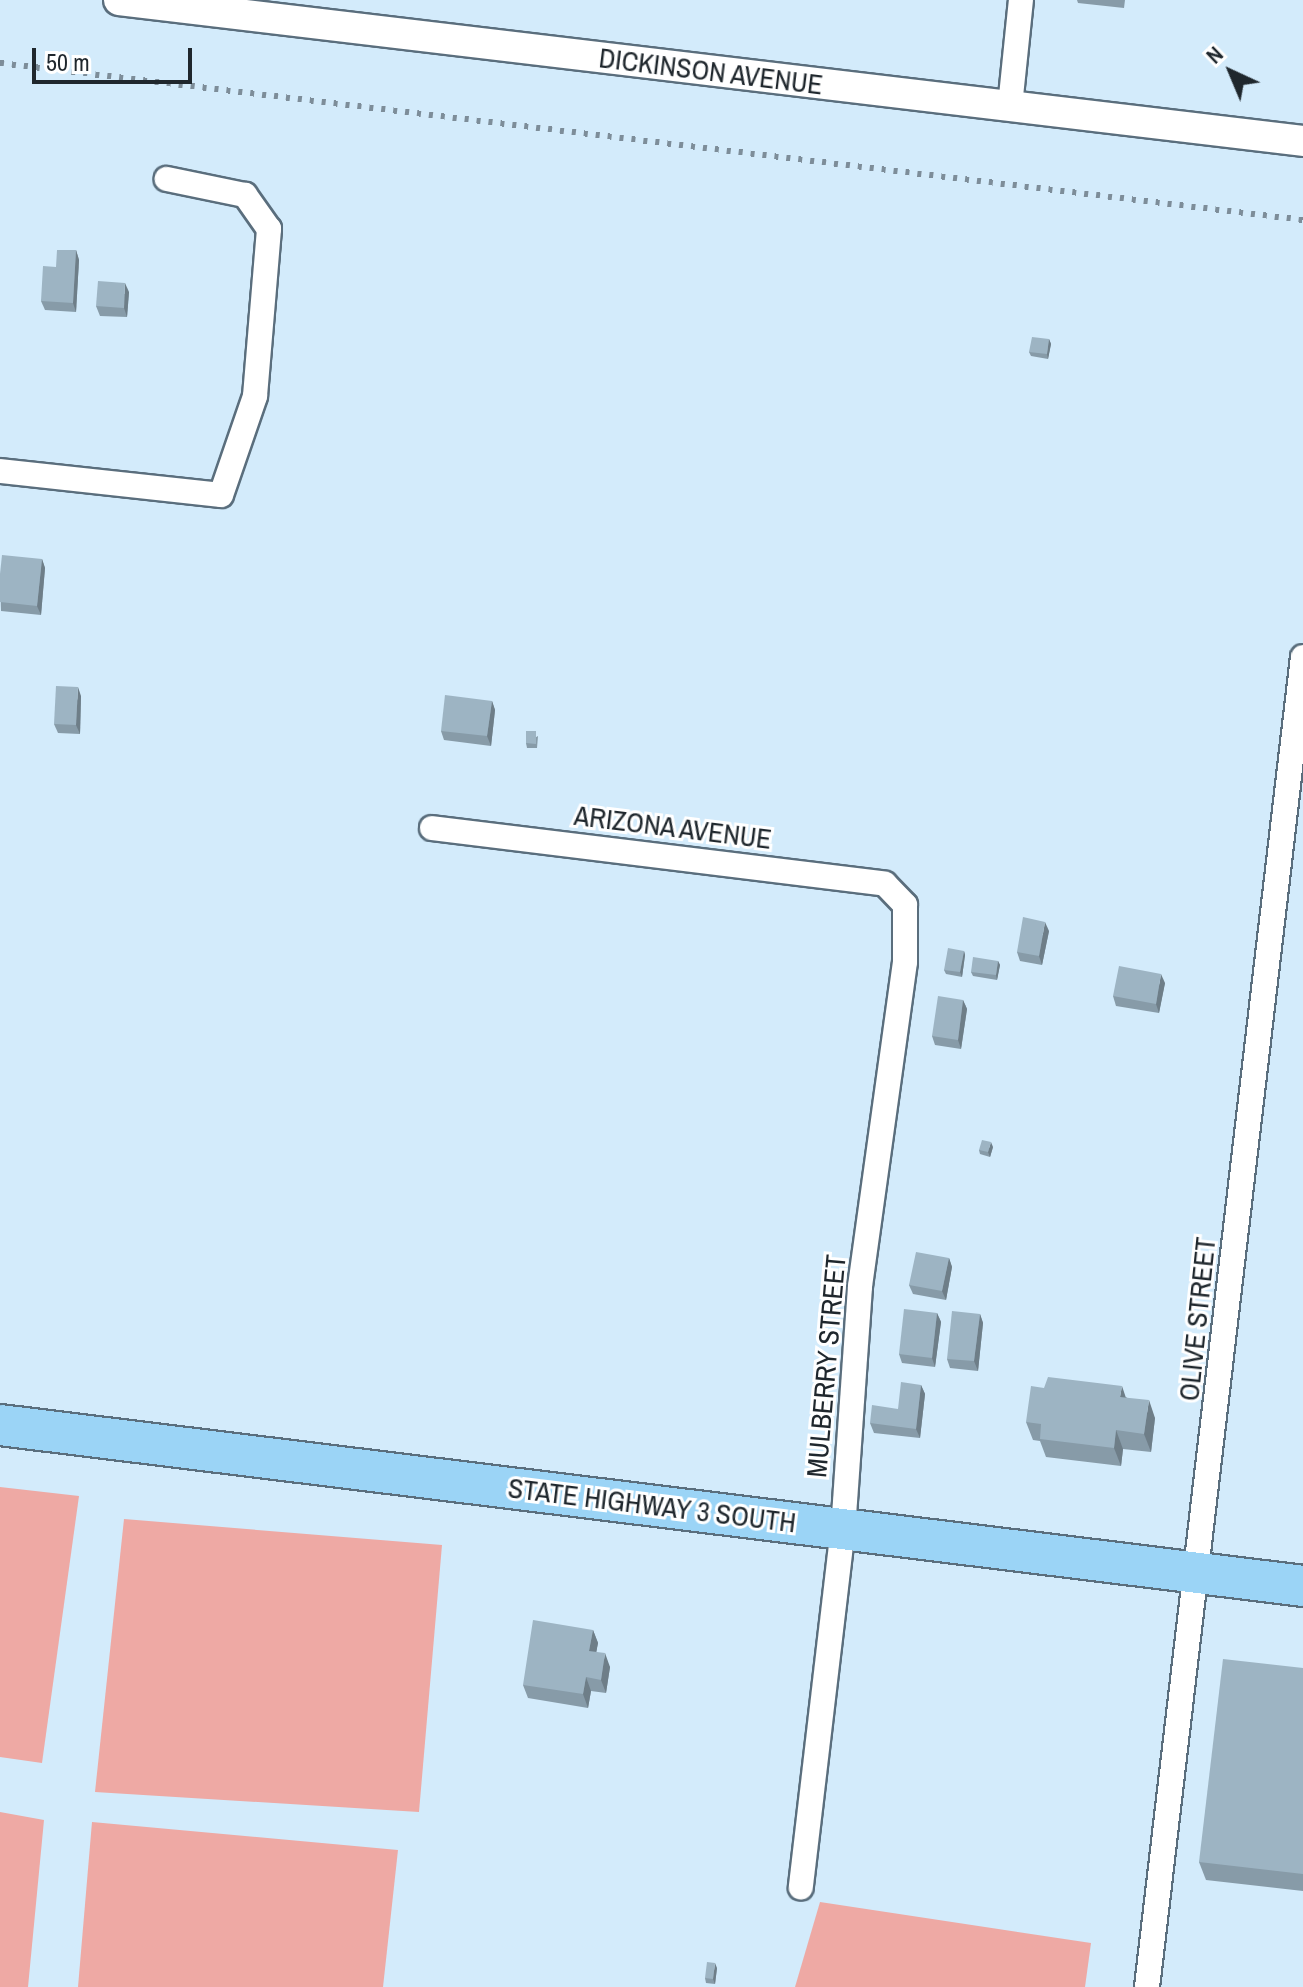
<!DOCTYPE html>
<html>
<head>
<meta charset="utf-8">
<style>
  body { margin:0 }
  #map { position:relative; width:1303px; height:1987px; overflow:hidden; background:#d3ebfb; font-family:"Archivo Narrow",sans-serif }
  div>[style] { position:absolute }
  .green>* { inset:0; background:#eea9a4 }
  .roads { filter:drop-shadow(2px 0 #5a6e7d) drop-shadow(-2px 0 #5a6e7d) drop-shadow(0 2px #5a6e7d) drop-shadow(0 -2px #5a6e7d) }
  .minor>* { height:24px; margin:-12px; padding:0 12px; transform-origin:12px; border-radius:12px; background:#fff }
  .tertiary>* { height:30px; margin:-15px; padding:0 15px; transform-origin:15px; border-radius:15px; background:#fff }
  .primary>* { height:40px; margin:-20px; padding:0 20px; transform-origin:20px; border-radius:20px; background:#9bd4f6 }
  .rail>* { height:6px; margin-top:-3px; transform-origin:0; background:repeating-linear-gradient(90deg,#7d8d99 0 4px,transparent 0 12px) }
  .wall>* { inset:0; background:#879ba8 }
  .shaded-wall>* { inset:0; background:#6e7e88 }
  .building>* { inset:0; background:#9db4c3 }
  span { translate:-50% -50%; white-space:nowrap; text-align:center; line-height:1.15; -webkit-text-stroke:6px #fff; paint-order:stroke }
  .street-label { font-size:28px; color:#1f272d }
  .north { position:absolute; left:1191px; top:32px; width:80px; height:80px; -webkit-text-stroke:6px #fff; paint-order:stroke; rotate:316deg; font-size:22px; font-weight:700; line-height:32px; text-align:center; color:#1f272d }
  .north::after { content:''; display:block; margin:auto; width:28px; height:36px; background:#1f272d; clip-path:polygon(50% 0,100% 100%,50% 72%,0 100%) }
  .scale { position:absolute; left:32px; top:48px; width:160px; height:36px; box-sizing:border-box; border:4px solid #1f272d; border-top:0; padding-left:10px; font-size:24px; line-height:28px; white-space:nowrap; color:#1f272d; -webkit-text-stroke:6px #fff; paint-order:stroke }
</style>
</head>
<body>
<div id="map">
  <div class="green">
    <i style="clip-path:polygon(0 1487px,79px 1496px,42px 1763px,0 1757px)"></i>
    <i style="clip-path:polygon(124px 1519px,442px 1545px,419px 1812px,95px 1792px)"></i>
    <i style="clip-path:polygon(0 1812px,44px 1820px,28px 1987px,0 1987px)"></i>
    <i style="clip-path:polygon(92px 1822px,398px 1850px,383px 1987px,78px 1987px)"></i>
    <i style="clip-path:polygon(820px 1902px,1091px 1943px,1085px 1987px,795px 1987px)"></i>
  </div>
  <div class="roads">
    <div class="minor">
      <i style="left:1010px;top:106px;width:107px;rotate:-84.1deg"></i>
      <i style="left:0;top:471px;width:222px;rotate:6.2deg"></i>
      <i style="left:221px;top:495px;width:105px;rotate:-71deg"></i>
      <i style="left:255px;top:396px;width:168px;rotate:-85.2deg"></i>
      <i style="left:269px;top:229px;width:42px;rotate:-125.2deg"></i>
      <i style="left:245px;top:195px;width:80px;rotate:-168.4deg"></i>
      <i style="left:432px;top:828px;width:456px;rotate:7deg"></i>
      <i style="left:885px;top:884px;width:29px;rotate:46deg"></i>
      <i style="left:905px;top:905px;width:57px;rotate:90deg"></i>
      <i style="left:905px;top:962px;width:328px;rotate:97.9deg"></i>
      <i style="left:860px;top:1287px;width:242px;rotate:94deg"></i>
      <i style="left:843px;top:1528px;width:362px;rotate:96.7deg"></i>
      <i style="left:1147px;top:1987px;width:1339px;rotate:-83.31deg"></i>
    </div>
    <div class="tertiary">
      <i style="left:119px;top:0;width:1192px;rotate:6.79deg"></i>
    </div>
    <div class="primary">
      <i style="left:0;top:1425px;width:1313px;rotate:7.04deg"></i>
    </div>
  </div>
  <div class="rail">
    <i style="left:0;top:63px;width:1312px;rotate:6.87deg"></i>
  </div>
  <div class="wall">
    <i style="clip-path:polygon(1077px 0,1125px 0,1124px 8px,1078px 3px)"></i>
    <i style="clip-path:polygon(76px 250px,79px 260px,76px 312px,45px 310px,41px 301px,56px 267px)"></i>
    <i style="clip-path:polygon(129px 292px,127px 317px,100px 316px,96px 306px)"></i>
    <i style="clip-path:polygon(1049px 339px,1051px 344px,1048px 359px,1031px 356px,1029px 352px)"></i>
    <i style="clip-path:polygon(42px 559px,45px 568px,41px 615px,1px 611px,0 574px)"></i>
    <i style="clip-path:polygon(81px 696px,80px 734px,58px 733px,54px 724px)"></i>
    <i style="clip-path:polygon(492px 701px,495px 710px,491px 746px,444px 740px,441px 731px)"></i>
    <i style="clip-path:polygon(538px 736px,537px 748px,527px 748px,526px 743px)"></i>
    <i style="clip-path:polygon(1049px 931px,1042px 965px,1020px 961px,1017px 952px)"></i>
    <i style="clip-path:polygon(964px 951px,965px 955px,962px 977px,946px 974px,944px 970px)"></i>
    <i style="clip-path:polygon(998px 961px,1000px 965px,997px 980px,973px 976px,971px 972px)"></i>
    <i style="clip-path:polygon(1165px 983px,1159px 1013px,1116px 1006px,1113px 996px)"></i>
    <i style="clip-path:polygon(963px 1000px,967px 1009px,961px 1049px,935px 1045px,932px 1036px)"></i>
    <i style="clip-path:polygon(993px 1147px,990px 1157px,980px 1154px,979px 1150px)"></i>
    <i style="clip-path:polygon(949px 1258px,952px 1267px,946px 1300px,913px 1294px,909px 1285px)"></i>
    <i style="clip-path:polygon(937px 1313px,941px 1322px,935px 1367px,902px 1363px,899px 1354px)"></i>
    <i style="clip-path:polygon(980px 1314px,983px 1323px,978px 1371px,950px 1368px,947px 1359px)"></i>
    <i style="clip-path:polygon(921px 1385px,925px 1394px,920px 1438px,874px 1433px,870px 1423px,898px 1409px)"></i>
    <i style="clip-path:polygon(1126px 1397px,1155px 1418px,1151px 1452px,1123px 1449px,1121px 1466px,1046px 1457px,1040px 1441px,1033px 1440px,1026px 1422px)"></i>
    <i style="clip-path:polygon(593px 1630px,598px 1643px,596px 1652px,610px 1667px,606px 1693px,591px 1691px,588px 1708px,528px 1698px,523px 1685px)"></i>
    <i style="clip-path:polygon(1303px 1668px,1303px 1891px,1206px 1880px,1199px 1862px)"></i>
    <i style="clip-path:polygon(717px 1968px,715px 1984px,706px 1983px,705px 1978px)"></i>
  </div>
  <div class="shaded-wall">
    <i style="clip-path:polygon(76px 250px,79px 260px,76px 312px,73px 303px)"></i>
    <i style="clip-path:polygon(125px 283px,129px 292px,127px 317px,124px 308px)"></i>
    <i style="clip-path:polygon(1049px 339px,1051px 344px,1048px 359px,1047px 354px)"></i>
    <i style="clip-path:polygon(42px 559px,45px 568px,41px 615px,37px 606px)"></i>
    <i style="clip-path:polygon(78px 687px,81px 696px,80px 734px,76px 725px)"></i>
    <i style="clip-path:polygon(492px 701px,495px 710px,491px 746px,487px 736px)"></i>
    <i style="clip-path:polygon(1045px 922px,1049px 931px,1042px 965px,1039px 956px)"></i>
    <i style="clip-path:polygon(964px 951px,965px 955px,962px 977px,960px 972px)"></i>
    <i style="clip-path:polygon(998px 961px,1000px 965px,997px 980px,996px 975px)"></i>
    <i style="clip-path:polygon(1161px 974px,1165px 983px,1159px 1013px,1156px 1004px)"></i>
    <i style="clip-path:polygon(963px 1000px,967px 1009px,961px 1049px,958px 1040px)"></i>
    <i style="clip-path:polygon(991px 1142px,993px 1147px,990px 1157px,988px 1152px)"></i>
    <i style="clip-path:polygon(949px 1258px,952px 1267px,946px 1300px,942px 1291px)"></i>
    <i style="clip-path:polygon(937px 1313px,941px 1322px,935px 1367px,932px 1358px)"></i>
    <i style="clip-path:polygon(980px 1314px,983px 1323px,978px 1371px,974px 1361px)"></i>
    <i style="clip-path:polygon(921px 1385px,925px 1394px,920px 1438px,916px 1429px)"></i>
    <i style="clip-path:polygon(1122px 1386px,1128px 1404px,1120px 1397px)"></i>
    <i style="clip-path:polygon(1149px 1400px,1155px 1418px,1151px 1452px,1144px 1434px)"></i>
    <i style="clip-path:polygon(1116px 1430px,1123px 1449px,1121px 1466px,1114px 1448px)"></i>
    <i style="clip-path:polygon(593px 1630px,598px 1643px,594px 1665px,589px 1651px)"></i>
    <i style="clip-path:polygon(605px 1653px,610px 1667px,606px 1693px,601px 1680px)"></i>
    <i style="clip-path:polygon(586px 1677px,591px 1691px,588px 1708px,583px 1694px)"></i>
    <i style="clip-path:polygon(715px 1963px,717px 1968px,715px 1984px,713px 1979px)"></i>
  </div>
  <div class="building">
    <i style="clip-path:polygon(57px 250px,76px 250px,73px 303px,41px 301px,43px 266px,56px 267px)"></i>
    <i style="clip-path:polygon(98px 281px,125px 283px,124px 308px,96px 306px)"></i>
    <i style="clip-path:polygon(1032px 337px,1049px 339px,1047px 354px,1029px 352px)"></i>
    <i style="clip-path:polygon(2px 555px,42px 559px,37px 606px,0 602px,0 574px)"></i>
    <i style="clip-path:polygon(56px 686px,78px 687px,76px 725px,54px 724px)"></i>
    <i style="clip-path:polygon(445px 695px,492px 701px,487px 736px,441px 731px)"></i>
    <i style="clip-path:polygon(526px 731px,536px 731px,536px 744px,526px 743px)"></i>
    <i style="clip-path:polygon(1023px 917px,1045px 922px,1039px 956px,1017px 952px)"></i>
    <i style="clip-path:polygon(948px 948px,964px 951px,960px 972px,944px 970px)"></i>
    <i style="clip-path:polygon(973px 957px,998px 961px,996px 975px,971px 972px)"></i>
    <i style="clip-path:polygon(1119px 966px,1161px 974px,1156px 1004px,1113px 996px)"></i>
    <i style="clip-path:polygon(938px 996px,963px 1000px,958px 1040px,932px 1036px)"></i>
    <i style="clip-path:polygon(982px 1140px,991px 1142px,988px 1152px,979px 1150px)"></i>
    <i style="clip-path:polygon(916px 1252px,949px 1258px,942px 1291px,909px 1285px)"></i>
    <i style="clip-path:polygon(904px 1309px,937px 1313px,932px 1358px,899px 1354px)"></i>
    <i style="clip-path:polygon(952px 1311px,980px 1314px,974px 1361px,947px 1359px)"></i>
    <i style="clip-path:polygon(1048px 1377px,1122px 1386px,1120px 1397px,1149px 1400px,1144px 1434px,1116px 1430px,1114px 1448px,1040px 1439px,1041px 1424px,1026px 1422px,1031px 1386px,1044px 1388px)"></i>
    <i style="clip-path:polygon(901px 1382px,921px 1385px,916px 1429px,870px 1423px,872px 1405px,898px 1409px)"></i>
    <i style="clip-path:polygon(533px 1620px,593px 1630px,589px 1651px,605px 1653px,601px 1680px,586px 1677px,583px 1694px,523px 1685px)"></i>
    <i style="clip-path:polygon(1223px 1659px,1303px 1668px,1303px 1874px,1199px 1862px)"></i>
    <i style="clip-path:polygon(707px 1962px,715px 1963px,713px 1979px,705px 1978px)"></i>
  </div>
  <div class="street-label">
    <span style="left:711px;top:71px;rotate:7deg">DICKINSON AVENUE</span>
    <span style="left:673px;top:827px;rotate:7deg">ARIZONA AVENUE</span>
    <span style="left:1197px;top:1319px;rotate:-84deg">OLIVE STREET</span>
    <span style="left:826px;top:1366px;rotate:-85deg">MULBERRY STREET</span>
    <span style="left:652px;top:1505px;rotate:7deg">STATE HIGHWAY 3 SOUTH</span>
  </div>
  <div class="north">N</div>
  <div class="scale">50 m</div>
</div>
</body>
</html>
